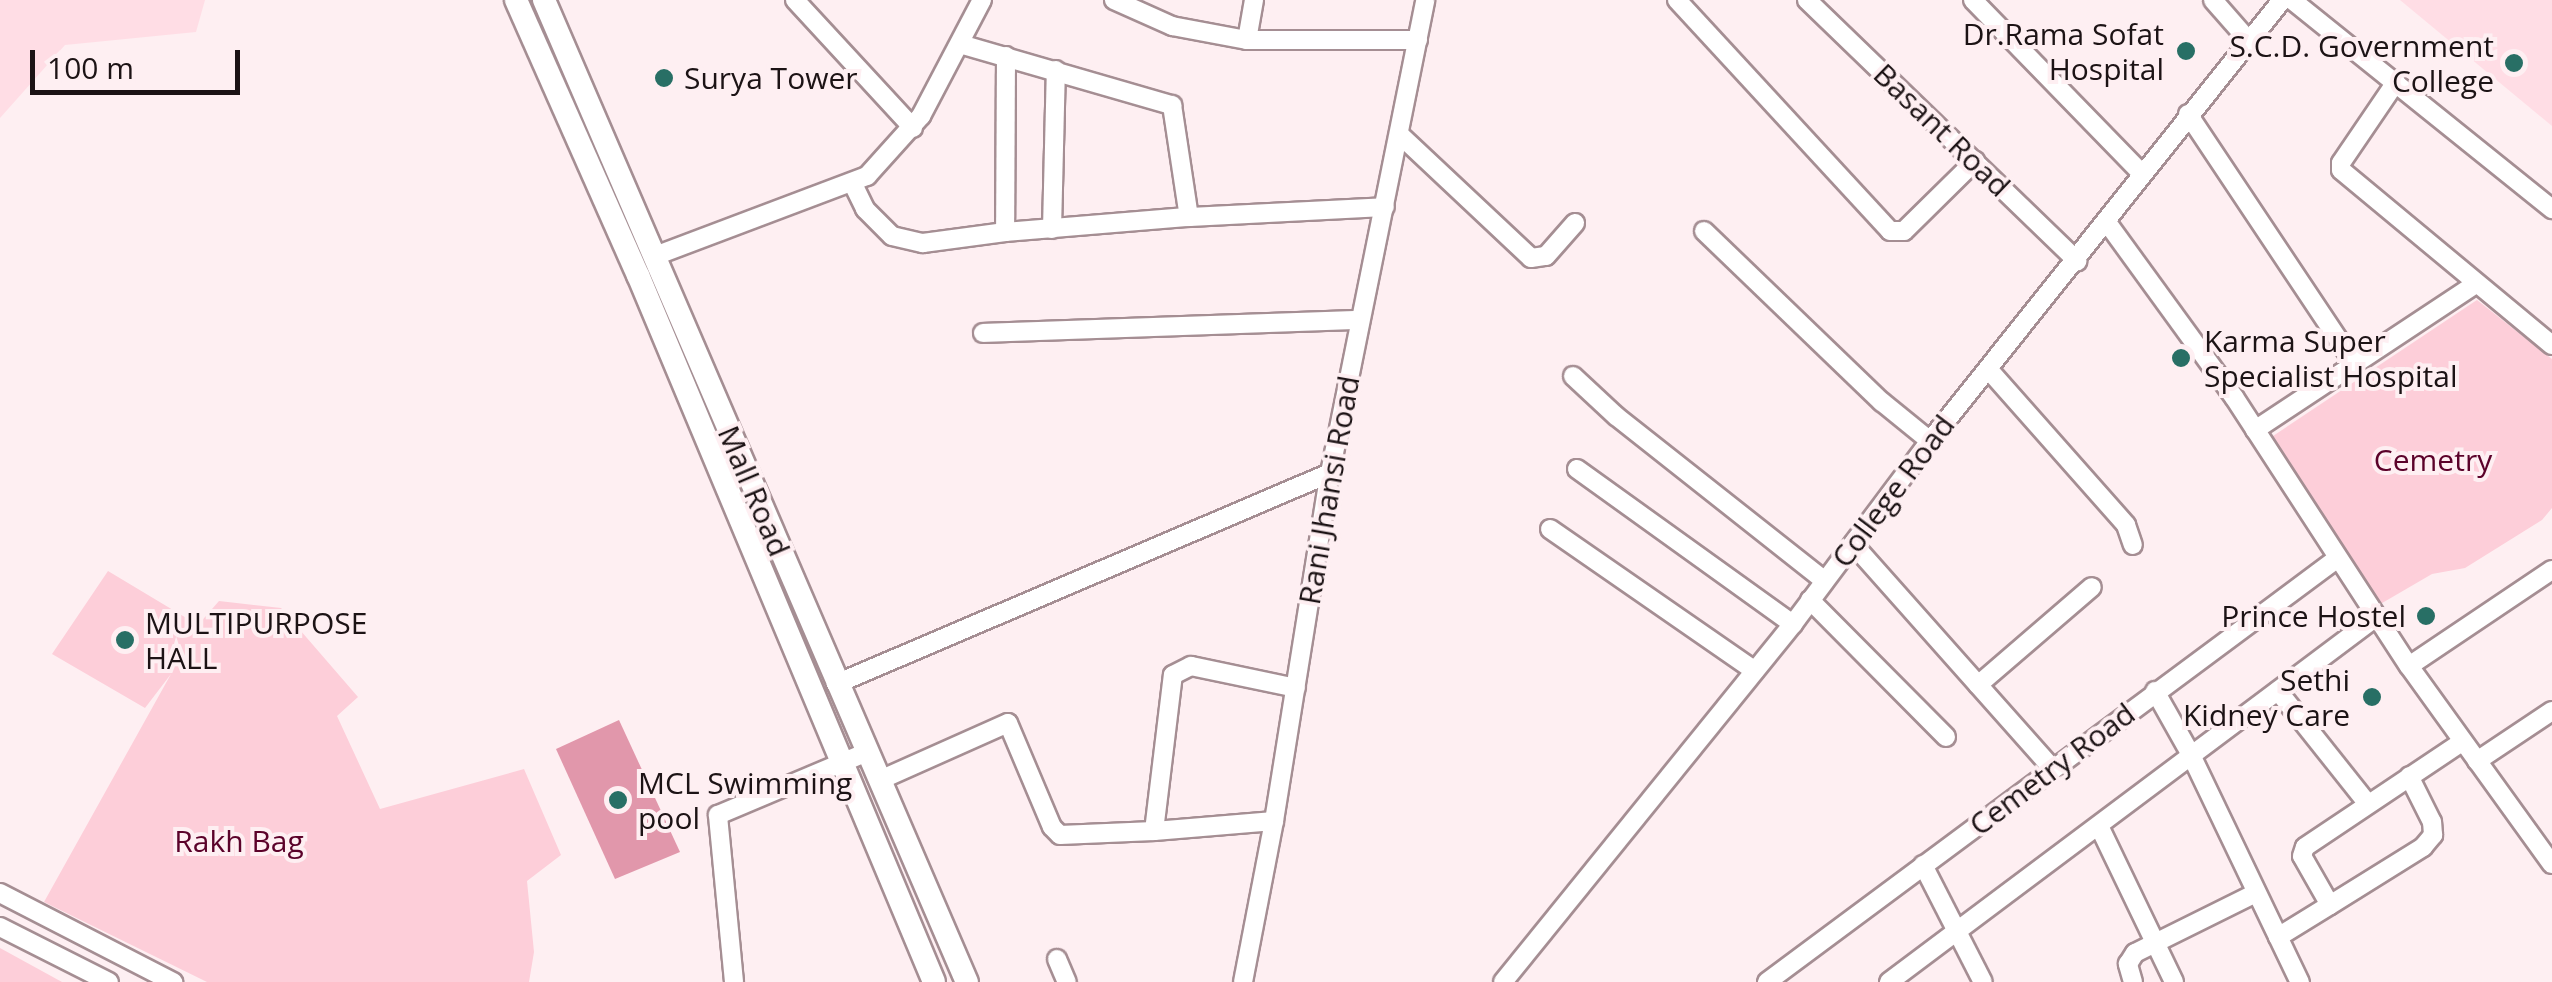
<!DOCTYPE html>
<html>
<head>
<meta charset="utf-8">
<style>
  body { margin:0 }
  #map { position:relative; width:2552px; height:982px; overflow:hidden; background:#feeff2; font-family:"Open Sans",sans-serif }
  div>[style] { position:absolute }
  .built>* { inset:0; background:#ffdde5 }
  .green>* { inset:0; background:#fdced9 }
  .water>* { inset:0; background:#e197ab }
  .roads { filter:drop-shadow(2px 0 #a58e93) drop-shadow(-2px 0 #a58e93) drop-shadow(0 2px #a58e93) drop-shadow(0 -2px #a58e93) }
  .minor>* { height:18px; margin:-9px; padding:0 9px; transform-origin:9px; border-radius:9px; background:#fff }
  .major>* { height:22px; margin:-11px; padding:0 11px; transform-origin:11px; border-radius:11px; background:#fff }
  .dots>* { width:28px; height:28px; translate:-50% -50%; box-sizing:border-box; border:5px solid #feeff2; border-radius:50% }
  span { translate:-50% -50%; white-space:nowrap; text-align:center; line-height:1.15; -webkit-text-stroke:8px #feeff2; paint-order:stroke }
  .poi-label { font-size:30px; color:#1c1315 }
  .right { translate:-100% -50%; text-align:right }
  .left { translate:0 -50%; text-align:left }
  .street-label { font-size:30px; color:#1c1315 }
  .park-label { font-size:30px; color:#5b022a }
  .scale { position:absolute; left:30px; top:50px; width:210px; height:45px; box-sizing:border-box; border:5px solid #1c1315; border-top:0; padding-left:12px; font-size:30px; line-height:35px; white-space:nowrap; color:#1c1315; -webkit-text-stroke:8px #feeff2; paint-order:stroke }
</style>
</head>
<body>
<div id="map">
  <div class="built">
    <i style="clip-path:polygon(0 0,205px 0,196px 32px,65px 45px,0 118px)"></i>
    <i style="clip-path:polygon(2400px 0,2552px 0,2552px 126px)"></i>
  </div>
  <div class="green">
    <i style="clip-path:polygon(2477px 300px,2552px 359px,2552px 508px,2542px 520px,2465px 568px,2432px 574px,2377px 606px,2270px 438px)"></i>
    <i style="clip-path:polygon(108px 571px,198px 625px,219px 601px,281px 608px,358px 697px,337px 716px,380px 809px,524px 769px,561px 855px,527px 881px,534px 952px,529px 982px,207px 982px,44px 902px,171px 674px,145px 708px,52px 654px)"></i>
    <i style="clip-path:polygon(0 948px,62px 982px,0 982px)"></i>
  </div>
  <div class="water">
    <i style="clip-path:polygon(619px 720px,680px 852px,615px 879px,556px 749px)"></i>
  </div>
  <div class="roads">
    <div class="minor">
      <i style="left:795px;top:0;width:174px;rotate:47.3deg"></i>
      <i style="left:1114px;top:0;width:64px;rotate:24.1deg"></i>
      <i style="left:1172px;top:26px;width:76px;rotate:10.6deg"></i>
      <i style="left:1247px;top:40px;width:171px"></i>
      <i style="left:1677px;top:0;width:314px;rotate:47.3deg"></i>
      <i style="left:1890px;top:231px;width:14px"></i>
      <i style="left:1904px;top:231px;width:100px;rotate:-44.6deg"></i>
      <i style="left:1807px;top:0;width:376px;rotate:44deg"></i>
      <i style="left:1973px;top:0;width:241px;rotate:45.8deg"></i>
      <i style="left:2213px;top:0;width:55px;rotate:48.7deg"></i>
      <i style="left:2292px;top:0;width:334px;rotate:38.8deg"></i>
      <i style="left:1247px;top:40px;width:41px;rotate:-80.1deg"></i>
      <i style="left:960px;top:44px;width:221px;rotate:16.1deg"></i>
      <i style="left:1172px;top:105px;width:113px;rotate:81.4deg"></i>
      <i style="left:1189px;top:217px;width:196px;rotate:-2.9deg"></i>
      <i style="left:1006px;top:56px;width:176px;rotate:90.3deg"></i>
      <i style="left:1005px;top:232px;width:185px;rotate:-4.7deg"></i>
      <i style="left:2396px;top:82px;width:98px;rotate:124.2deg"></i>
      <i style="left:2341px;top:163px;width:7px;rotate:90deg"></i>
      <i style="left:2341px;top:170px;width:274px;rotate:39.7deg"></i>
      <i style="left:2188px;top:114px;width:301px;rotate:56.3deg"></i>
      <i style="left:1399px;top:134px;width:181px;rotate:43.2deg"></i>
      <i style="left:1531px;top:258px;width:15px;rotate:-8deg"></i>
      <i style="left:1546px;top:256px;width:44px;rotate:-48.7deg"></i>
      <i style="left:853px;top:184px;width:28px;rotate:64deg"></i>
      <i style="left:865px;top:209px;width:38px;rotate:45deg"></i>
      <i style="left:892px;top:236px;width:32px;rotate:13deg"></i>
      <i style="left:923px;top:243px;width:83px;rotate:-7.6deg"></i>
      <i style="left:2106px;top:221px;width:218px;rotate:54deg"></i>
      <i style="left:2234px;top:397px;width:321px;rotate:57deg"></i>
      <i style="left:2409px;top:666px;width:244px;rotate:54.2deg"></i>
      <i style="left:1052px;top:229px;width:159px;rotate:-88.6deg"></i>
      <i style="left:1704px;top:231px;width:247px;rotate:43.9deg"></i>
      <i style="left:1882px;top:402px;width:62px;rotate:39.1deg"></i>
      <i style="left:655px;top:256px;width:227px;rotate:-20.7deg"></i>
      <i style="left:867px;top:176px;width:81px;rotate:-48deg"></i>
      <i style="left:921px;top:116px;width:131px;rotate:-62.3deg"></i>
      <i style="left:983px;top:333px;width:377px;rotate:-2deg"></i>
      <i style="left:1989px;top:370px;width:207px;rotate:48.5deg"></i>
      <i style="left:2126px;top:525px;width:21px;rotate:71deg"></i>
      <i style="left:1573px;top:376px;width:59px;rotate:42.9deg"></i>
      <i style="left:1616px;top:416px;width:266px;rotate:38.3deg"></i>
      <i style="left:2255px;top:430px;width:265px;rotate:-33.5deg"></i>
      <i style="left:1577px;top:469px;width:266px;rotate:35.7deg"></i>
      <i style="left:1550px;top:529px;width:249px;rotate:34.7deg"></i>
      <i style="left:1853px;top:544px;width:300px;rotate:48.4deg"></i>
      <i style="left:1810px;top:600px;width:193px;rotate:45.2deg"></i>
      <i style="left:2409px;top:666px;width:172px;rotate:-33.9deg"></i>
      <i style="left:836px;top:684px;width:537px;rotate:-23.13deg"></i>
      <i style="left:1978px;top:685px;width:150px;rotate:-40.7deg"></i>
      <i style="left:2155px;top:691px;width:73px;rotate:60.6deg"></i>
      <i style="left:2191px;top:755px;width:252px;rotate:64.4deg"></i>
      <i style="left:2278px;top:691px;width:143px;rotate:51.5deg"></i>
      <i style="left:2477px;top:761px;width:90px;rotate:-33.7deg"></i>
      <i style="left:880px;top:780px;width:140px;rotate:-24deg"></i>
      <i style="left:1008px;top:723px;width:113px;rotate:67.1deg"></i>
      <i style="left:1052px;top:827px;width:11px;rotate:45deg"></i>
      <i style="left:1060px;top:835px;width:94px;rotate:-2.4deg"></i>
      <i style="left:1274px;top:821px;width:120px;rotate:175.2deg"></i>
      <i style="left:1154px;top:831px;width:157px;rotate:-83.1deg"></i>
      <i style="left:1173px;top:675px;width:20px;rotate:-27deg"></i>
      <i style="left:1191px;top:666px;width:107px;rotate:11.8deg"></i>
      <i style="left:2099px;top:826px;width:173px;rotate:64.3deg"></i>
      <i style="left:1923px;top:865px;width:131px;rotate:62.9deg"></i>
      <i style="left:0;top:893px;width:195px;rotate:27.2deg"></i>
      <i style="left:2330px;top:905px;width:110px;rotate:-31.9deg"></i>
      <i style="left:2423px;top:847px;width:16px;rotate:-50deg"></i>
      <i style="left:2433px;top:835px;width:13px;rotate:-94deg"></i>
      <i style="left:2432px;top:822px;width:51px;rotate:-116.6deg"></i>
      <i style="left:0;top:927px;width:122px;rotate:26.8deg"></i>
      <i style="left:2278px;top:937px;width:61px;rotate:-31.6deg"></i>
      <i style="left:2330px;top:905px;width:56px;rotate:-119.7deg"></i>
      <i style="left:2302px;top:856px;width:9px;rotate:-72deg"></i>
      <i style="left:2305px;top:847px;width:189px;rotate:-33.8deg"></i>
      <i style="left:1057px;top:959px;width:25px;rotate:67deg"></i>
      <i style="left:734px;top:982px;width:168px;rotate:-95.5deg"></i>
      <i style="left:718px;top:815px;width:162px;rotate:-22.9deg"></i>
      <i style="left:1243px;top:982px;width:164px;rotate:-79.1deg"></i>
      <i style="left:1274px;top:821px;width:352px;rotate:-80.9deg"></i>
      <i style="left:1330px;top:473px;width:482px;rotate:-78.6deg"></i>
      <i style="left:1503px;top:982px;width:461px;rotate:-51deg"></i>
      <i style="left:1793px;top:624px;width:229px;rotate:-53.2deg"></i>
      <i style="left:1930px;top:441px;width:564px;rotate:-51.4deg"></i>
      <i style="left:1767px;top:982px;width:711px;rotate:-36.6deg"></i>
      <i style="left:1889px;top:982px;width:609px;rotate:-36.85deg"></i>
      <i style="left:2133px;top:982px;width:19px;rotate:-106deg"></i>
      <i style="left:2128px;top:964px;width:13px;rotate:-58deg"></i>
      <i style="left:2135px;top:953px;width:135px;rotate:-26.4deg"></i>
    </div>
    <div class="major">
      <i style="left:516px;top:0;width:301px;rotate:66.1deg"></i>
      <i style="left:638px;top:275px;width:766px;rotate:67.28deg"></i>
      <i style="left:544px;top:0;width:1069px;rotate:66.7deg"></i>
    </div>
  </div>
  <div class="dots">
    <i style="left:2186px;top:51px;background:#286f65"></i>
    <i style="left:2514px;top:63px;background:#286f65"></i>
    <i style="left:664px;top:78px;background:#286f65"></i>
    <i style="left:2181px;top:358px;background:#286f65"></i>
    <i style="left:2426px;top:616px;background:#286f65"></i>
    <i style="left:125px;top:640px;background:#286f65"></i>
    <i style="left:2372px;top:697px;background:#286f65"></i>
    <i style="left:618px;top:800px;background:#286f65"></i>
  </div>
  <div class="poi-label">
    <span class="right" style="left:2164px;top:51px">Dr.Rama Sofat<br>Hospital</span>
    <span class="right" style="left:2494px;top:63px">S.C.D. Government<br>College</span>
    <span class="left" style="left:684px;top:78px">Surya Tower</span>
    <span class="left" style="left:2204px;top:358px">Karma Super<br>Specialist Hospital</span>
    <span class="right" style="left:2406px;top:616px">Prince Hostel</span>
    <span class="left" style="left:145px;top:640px">MULTIPURPOSE<br>HALL</span>
    <span class="right" style="left:2350px;top:697px">Sethi<br>Kidney Care</span>
    <span class="left" style="left:638px;top:800px">MCL Swimming<br>pool</span>
  </div>
  <div class="street-label">
    <span style="left:1942px;top:130px;rotate:44deg">Basant Road</span>
    <span style="left:1329px;top:490px;rotate:-80deg">Rani Jhansi Road</span>
    <span style="left:754px;top:491px;rotate:67deg">Mall Road</span>
    <span style="left:1893px;top:491px;rotate:-53deg">College Road</span>
    <span style="left:2052px;top:769px;rotate:-37deg">Cemetry Road</span>
  </div>
  <div class="park-label">
    <span style="left:2433px;top:460px">Cemetry</span>
    <span style="left:239px;top:841px">Rakh Bag</span>
  </div>
  <div class="scale">100 m</div>
</div>
</body>
</html>
